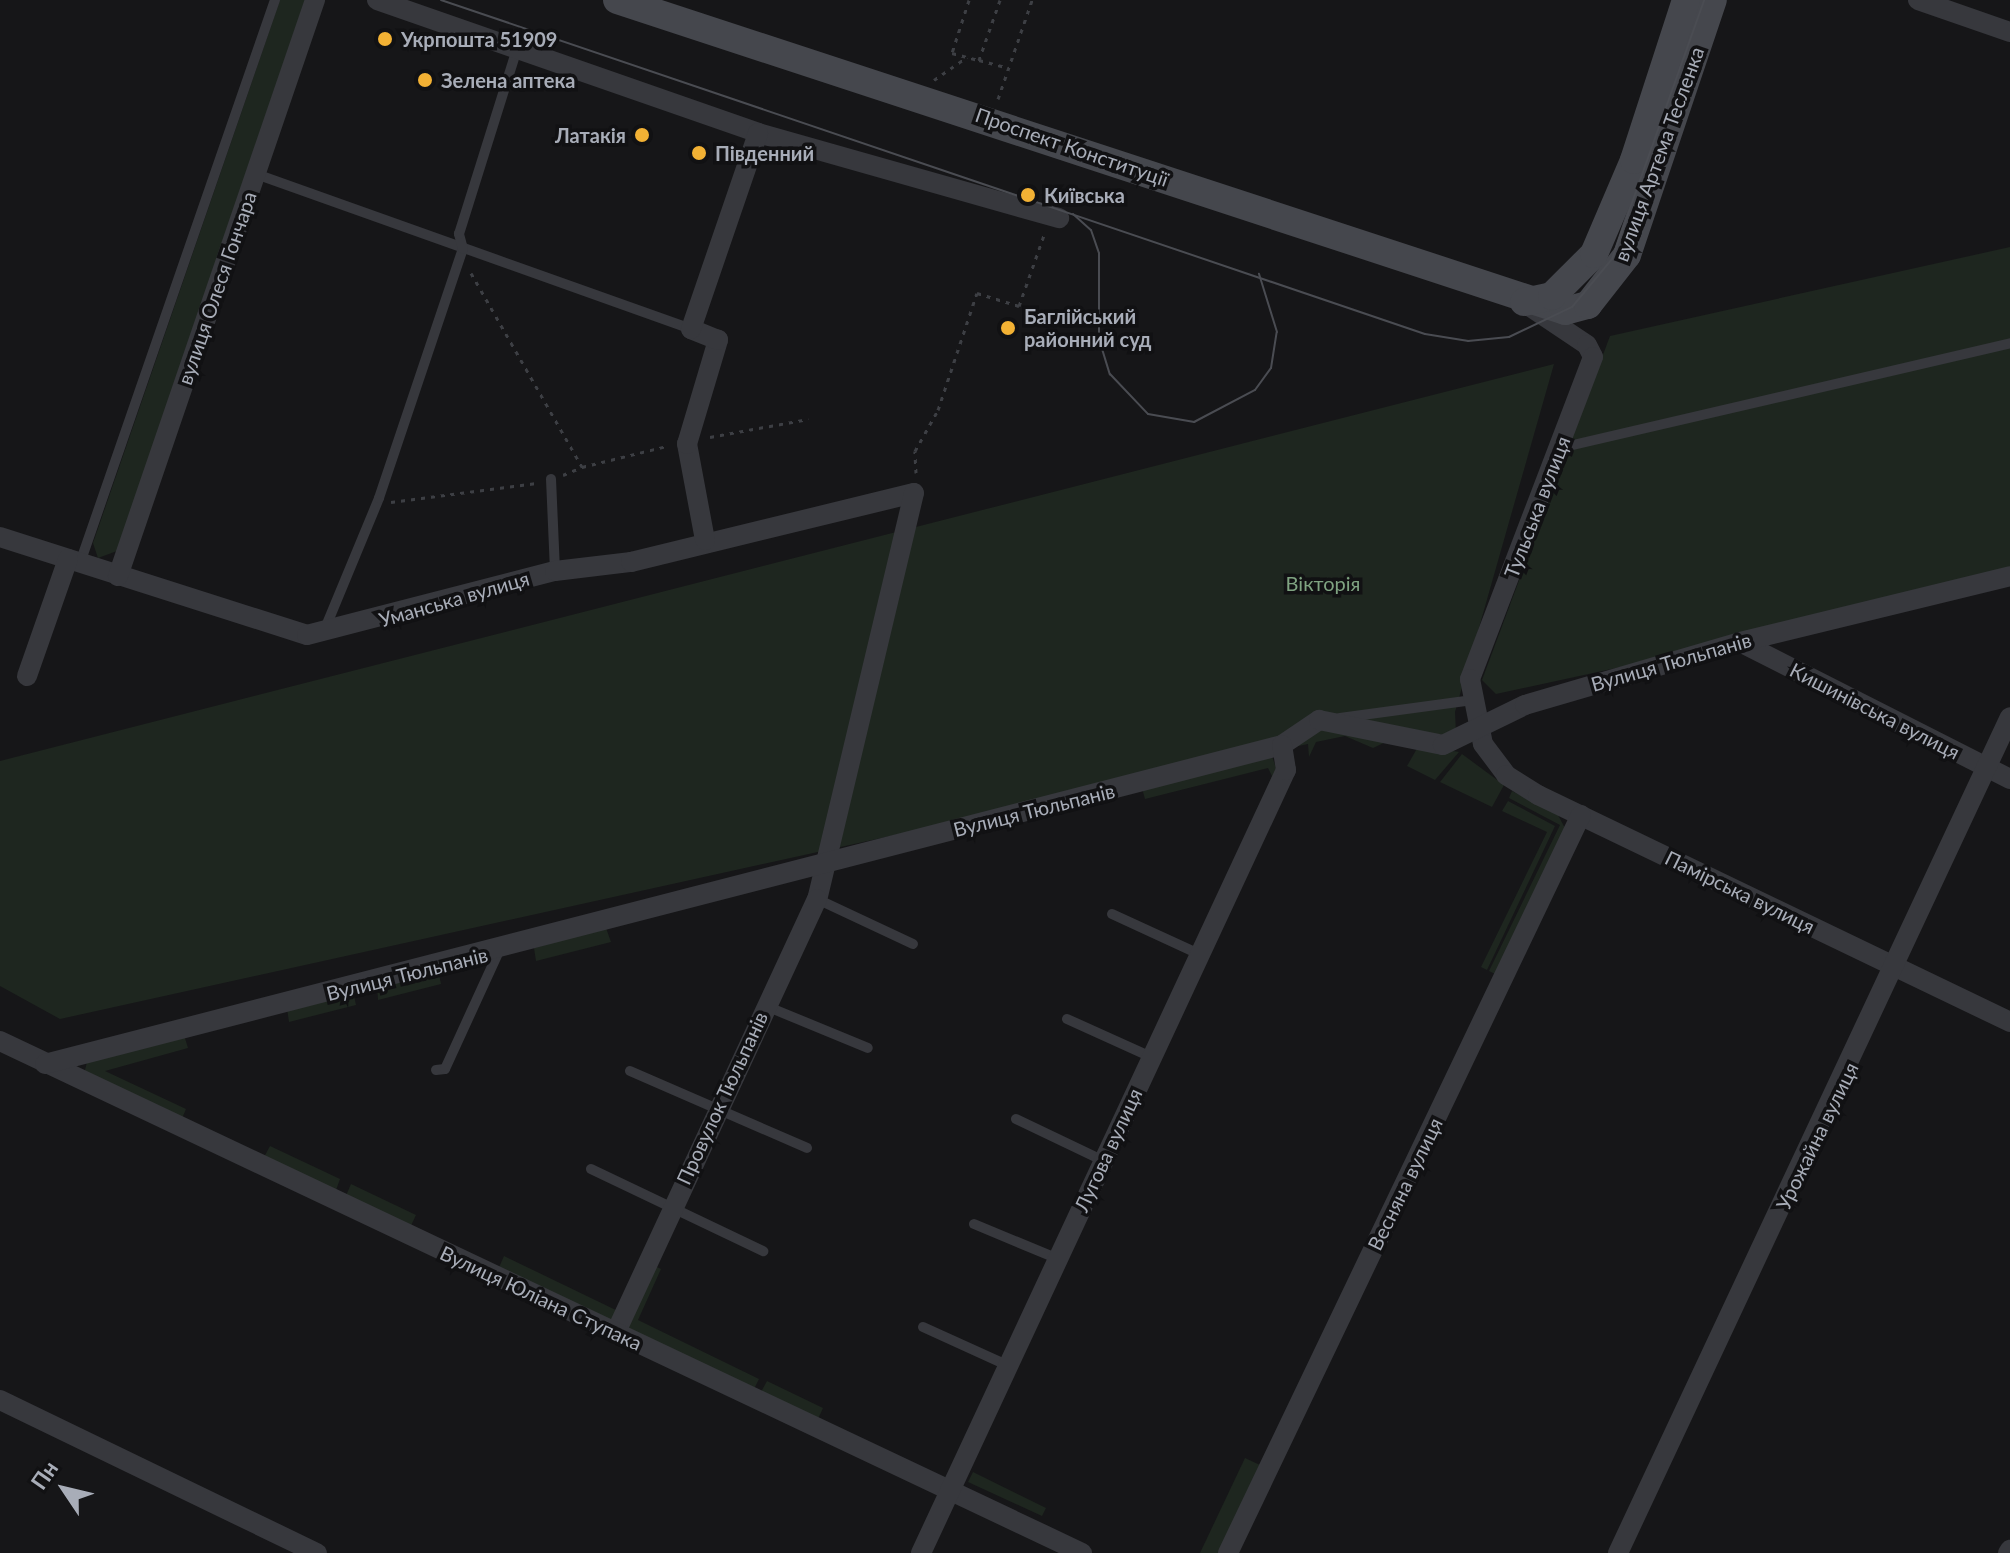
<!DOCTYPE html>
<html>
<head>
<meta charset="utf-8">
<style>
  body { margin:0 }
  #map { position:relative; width:2010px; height:1553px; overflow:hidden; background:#161618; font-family:Lato,sans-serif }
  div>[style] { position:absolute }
  .green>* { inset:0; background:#1e261f }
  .path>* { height:3px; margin-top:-1.5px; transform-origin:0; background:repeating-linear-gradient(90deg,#3d3f44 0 4px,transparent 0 10px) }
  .lane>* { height:10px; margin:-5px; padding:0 5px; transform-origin:5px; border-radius:5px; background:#37383d }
  .street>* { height:20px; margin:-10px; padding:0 10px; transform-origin:10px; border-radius:10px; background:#37383d }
  .secondary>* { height:28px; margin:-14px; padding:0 14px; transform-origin:14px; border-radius:14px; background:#45474d }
  .tram>* { height:2px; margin:-1px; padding:0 1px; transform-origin:1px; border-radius:1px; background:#4a4c52 }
  .dots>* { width:22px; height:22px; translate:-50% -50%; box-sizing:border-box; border:4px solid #111113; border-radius:50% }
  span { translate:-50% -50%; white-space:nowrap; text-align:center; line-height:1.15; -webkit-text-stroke:7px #111113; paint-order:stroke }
  .poi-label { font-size:20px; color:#a8adb8; font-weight:700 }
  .left { translate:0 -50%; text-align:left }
  .right { translate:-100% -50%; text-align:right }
  .street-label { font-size:20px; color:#a8adb8 }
  .park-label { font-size:20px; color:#7fa381 }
  .north { position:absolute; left:24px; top:1449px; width:80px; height:80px; -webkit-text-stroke:6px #111113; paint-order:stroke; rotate:305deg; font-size:22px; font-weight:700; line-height:32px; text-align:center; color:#a8adb8 }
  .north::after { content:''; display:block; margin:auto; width:28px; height:36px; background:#a8adb8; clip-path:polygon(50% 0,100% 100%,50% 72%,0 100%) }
</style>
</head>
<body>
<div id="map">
  <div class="green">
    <i style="clip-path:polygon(280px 0,305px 0,117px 551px,98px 558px,93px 543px)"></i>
    <i style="clip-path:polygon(2010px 247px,2010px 568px,1713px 647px,1496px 694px,1482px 680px,1610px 336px)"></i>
    <i style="clip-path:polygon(1554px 364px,1455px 712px,1456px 733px,1392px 739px,1373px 748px,1345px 736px,1316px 742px,1309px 757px,1308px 744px,60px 1019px,0 986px,0 761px)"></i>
    <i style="clip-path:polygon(1419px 745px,1459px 752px,1435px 780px,1407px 766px)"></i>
    <i style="clip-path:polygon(1462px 754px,1504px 785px,1492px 807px,1440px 782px)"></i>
    <i style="clip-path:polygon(1272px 756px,1278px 774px,1241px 851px,1272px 776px,1268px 768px,1145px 799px,1142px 788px)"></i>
    <i style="clip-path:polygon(1512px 791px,1558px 815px,1566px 830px,1497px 975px,1489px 971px,1560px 825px,1509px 798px)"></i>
    <i style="clip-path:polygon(1508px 801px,1555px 826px,1487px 970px,1481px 967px,1547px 832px,1502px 811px)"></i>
    <i style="clip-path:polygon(606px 928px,611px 942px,536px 961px,534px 948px)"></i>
    <i style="clip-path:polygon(438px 969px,441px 984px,378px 1000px,377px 984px)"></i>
    <i style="clip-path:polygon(353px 991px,356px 1005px,289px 1022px,287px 1008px)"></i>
    <i style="clip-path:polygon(184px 1035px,188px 1048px,105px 1071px,186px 1109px,180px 1123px,84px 1074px,87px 1062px)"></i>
    <i style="clip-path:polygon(270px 1146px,340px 1179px,335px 1193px,262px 1161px)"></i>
    <i style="clip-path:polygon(351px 1184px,416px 1215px,408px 1232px,345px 1198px)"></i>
    <i style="clip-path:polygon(504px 1256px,622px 1313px,618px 1326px,497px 1272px)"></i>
    <i style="clip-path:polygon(653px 1265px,661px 1269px,638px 1320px,759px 1379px,754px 1389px,630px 1334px,628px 1323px)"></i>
    <i style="clip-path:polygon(767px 1381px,823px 1408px,818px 1419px,761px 1392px)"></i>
    <i style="clip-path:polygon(1245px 1458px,1260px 1465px,1218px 1553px,1200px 1553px)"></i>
    <i style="clip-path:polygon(973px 1472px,1046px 1508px,1042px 1516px,968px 1482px)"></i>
  </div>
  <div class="path">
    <i style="left:969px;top:0;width:56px;rotate:107.8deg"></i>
    <i style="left:952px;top:53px;width:28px;rotate:15deg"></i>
    <i style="left:1000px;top:0;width:64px;rotate:109.3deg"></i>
    <i style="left:979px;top:60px;width:30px;rotate:15deg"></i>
    <i style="left:934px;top:80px;width:40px;rotate:-34.9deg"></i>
    <i style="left:998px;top:99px;width:105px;rotate:-71deg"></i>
    <i style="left:471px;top:273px;width:224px;rotate:60.2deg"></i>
    <i style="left:582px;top:467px;width:88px;rotate:-13.9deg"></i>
    <i style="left:710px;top:437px;width:100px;rotate:-10.4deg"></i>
    <i style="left:916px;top:473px;width:22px;rotate:-93deg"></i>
    <i style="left:915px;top:451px;width:47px;rotate:-60.7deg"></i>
    <i style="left:938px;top:410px;width:123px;rotate:-71.6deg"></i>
    <i style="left:977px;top:293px;width:44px;rotate:17.2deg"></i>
    <i style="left:1019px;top:306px;width:75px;rotate:-70.6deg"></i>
    <i style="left:563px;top:475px;width:21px;rotate:-23deg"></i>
    <i style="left:391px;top:502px;width:147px;rotate:-7.4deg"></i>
  </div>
  <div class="lane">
    <i style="left:256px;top:174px;width:462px;rotate:19.6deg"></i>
    <i style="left:1560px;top:448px;width:462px;rotate:-13.1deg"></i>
    <i style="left:551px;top:479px;width:92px;rotate:87.5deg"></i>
    <i style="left:80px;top:563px;width:596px;rotate:-70.9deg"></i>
    <i style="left:324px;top:631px;width:144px;rotate:-67.5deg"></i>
    <i style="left:379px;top:498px;width:263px;rotate:-71.4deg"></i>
    <i style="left:463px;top:249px;width:16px;rotate:-105deg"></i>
    <i style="left:459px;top:234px;width:191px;rotate:-72.6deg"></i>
    <i style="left:1340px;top:718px;width:134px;rotate:-7.7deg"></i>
    <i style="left:817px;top:899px;width:106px;rotate:25.1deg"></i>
    <i style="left:1112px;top:914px;width:96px;rotate:24.7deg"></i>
    <i style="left:766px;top:1006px;width:110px;rotate:22.4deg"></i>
    <i style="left:1067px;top:1019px;width:92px;rotate:24.3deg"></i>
    <i style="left:436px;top:1070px;width:9px;rotate:-6deg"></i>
    <i style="left:445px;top:1069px;width:130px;rotate:-65.4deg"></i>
    <i style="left:630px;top:1071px;width:193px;rotate:23.5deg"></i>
    <i style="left:1016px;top:1119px;width:98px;rotate:25.5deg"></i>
    <i style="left:591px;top:1169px;width:191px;rotate:25.5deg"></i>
    <i style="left:974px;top:1224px;width:91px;rotate:22.6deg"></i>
    <i style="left:923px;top:1327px;width:94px;rotate:24.4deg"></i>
  </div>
  <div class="street">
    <i style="left:377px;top:0;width:404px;rotate:19.2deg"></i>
    <i style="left:758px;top:133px;width:313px;rotate:15.8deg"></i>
    <i style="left:1918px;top:0;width:97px;rotate:19.2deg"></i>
    <i style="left:1532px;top:308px;width:66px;rotate:33.9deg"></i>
    <i style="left:1587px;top:345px;width:13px;rotate:63deg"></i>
    <i style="left:1593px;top:357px;width:345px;rotate:110.9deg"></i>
    <i style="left:1470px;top:679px;width:66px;rotate:78.7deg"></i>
    <i style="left:1483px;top:744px;width:39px;rotate:53deg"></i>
    <i style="left:1506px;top:775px;width:38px;rotate:32deg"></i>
    <i style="left:1538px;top:795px;width:524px;rotate:25.68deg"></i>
    <i style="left:0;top:537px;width:322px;rotate:17.7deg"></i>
    <i style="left:307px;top:635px;width:256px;rotate:-14.5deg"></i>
    <i style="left:555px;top:571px;width:77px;rotate:-6.8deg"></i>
    <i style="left:631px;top:562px;width:291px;rotate:-13.7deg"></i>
    <i style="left:914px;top:493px;width:417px;rotate:103.4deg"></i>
    <i style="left:817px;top:899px;width:477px;rotate:114.9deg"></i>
    <i style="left:705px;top:540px;width:98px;rotate:-100.6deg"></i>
    <i style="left:687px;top:444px;width:109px;rotate:-73.4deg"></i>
    <i style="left:718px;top:340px;width:29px;rotate:-158deg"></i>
    <i style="left:691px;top:329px;width:207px;rotate:-71.1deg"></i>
    <i style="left:118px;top:576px;width:609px;rotate:-71.12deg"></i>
    <i style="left:1740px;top:642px;width:303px;rotate:26.9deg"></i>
    <i style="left:27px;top:676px;width:124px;rotate:-70.7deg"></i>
    <i style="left:0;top:1041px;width:1197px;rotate:25.32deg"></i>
    <i style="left:45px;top:1064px;width:1277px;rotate:-14.46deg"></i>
    <i style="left:1282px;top:745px;width:45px;rotate:-34deg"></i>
    <i style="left:1319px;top:720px;width:126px;rotate:11.4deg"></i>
    <i style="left:1443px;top:745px;width:91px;rotate:-26deg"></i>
    <i style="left:1525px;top:705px;width:224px;rotate:-16.3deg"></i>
    <i style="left:1740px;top:642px;width:278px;rotate:-13.7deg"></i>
    <i style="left:0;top:1400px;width:352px;rotate:25.8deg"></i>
    <i style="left:921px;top:1553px;width:864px;rotate:-65.01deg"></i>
    <i style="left:1286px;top:770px;width:25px;rotate:-99deg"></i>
    <i style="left:1228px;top:1553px;width:818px;rotate:-64.44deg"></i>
    <i style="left:1618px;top:1553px;width:923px;rotate:-64.88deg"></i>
    <i style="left:2008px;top:1553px;width:4px;rotate:-56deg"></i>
  </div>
  <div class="secondary">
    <i style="left:617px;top:0;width:998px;rotate:18.16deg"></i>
    <i style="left:1565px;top:311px;width:24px;rotate:-15deg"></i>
    <i style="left:1588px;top:305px;width:63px;rotate:-52deg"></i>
    <i style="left:1627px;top:255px;width:269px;rotate:-71.4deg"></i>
    <i style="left:1524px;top:302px;width:29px;rotate:-12deg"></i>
    <i style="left:1552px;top:296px;width:59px;rotate:-45deg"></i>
    <i style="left:1594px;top:254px;width:102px;rotate:-66.9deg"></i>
    <i style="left:1634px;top:160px;width:168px;rotate:-72deg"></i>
  </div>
  <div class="tram">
    <i style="left:441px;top:0;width:1039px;rotate:18.75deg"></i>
    <i style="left:1425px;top:334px;width:44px;rotate:9.2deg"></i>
    <i style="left:1468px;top:341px;width:41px;rotate:-5.6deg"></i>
    <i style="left:1509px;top:337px;width:70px;rotate:-25.5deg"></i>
    <i style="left:1572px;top:307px;width:62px;rotate:-50.2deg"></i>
    <i style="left:1612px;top:259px;width:275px;rotate:-70.4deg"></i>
    <i style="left:1073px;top:214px;width:24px;rotate:42deg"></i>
    <i style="left:1091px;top:230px;width:24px;rotate:71deg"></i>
    <i style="left:1099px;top:253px;width:86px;rotate:90deg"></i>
    <i style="left:1099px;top:339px;width:37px;rotate:73deg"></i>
    <i style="left:1110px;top:374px;width:55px;rotate:46.5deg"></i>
    <i style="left:1148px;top:414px;width:47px;rotate:9.9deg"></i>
    <i style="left:1194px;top:422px;width:69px;rotate:-27.7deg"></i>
    <i style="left:1255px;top:390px;width:27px;rotate:-54deg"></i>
    <i style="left:1271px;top:368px;width:36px;rotate:-81deg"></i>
    <i style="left:1277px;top:332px;width:61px;rotate:-107.2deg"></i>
  </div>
  <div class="dots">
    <i style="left:385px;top:39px;background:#f2b134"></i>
    <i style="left:425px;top:80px;background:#f2b134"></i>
    <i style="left:642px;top:135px;background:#f2b134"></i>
    <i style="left:699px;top:153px;background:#f2b134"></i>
    <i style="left:1028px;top:195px;background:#f2b134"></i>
    <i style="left:1008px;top:328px;background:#f2b134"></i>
  </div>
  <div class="poi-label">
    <span class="left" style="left:401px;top:39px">Укрпошта 51909</span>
    <span class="left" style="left:441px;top:80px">Зелена аптека</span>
    <span class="right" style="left:626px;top:135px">Латакія</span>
    <span class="left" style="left:715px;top:153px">Південний</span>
    <span class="left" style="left:1044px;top:195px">Київська</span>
    <span class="left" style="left:1024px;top:328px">Баглійський<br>районний суд</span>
  </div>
  <div class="street-label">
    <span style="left:1072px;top:147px;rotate:19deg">Проспект Конституції</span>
    <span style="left:1659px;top:154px;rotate:-70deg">вулиця Артема Тесленка</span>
    <span style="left:217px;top:288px;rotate:-71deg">вулиця Олеся Гончара</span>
    <span style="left:1537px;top:507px;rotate:-69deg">Тульська вулиця</span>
    <span style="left:454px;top:599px;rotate:-16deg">Уманська вулиця</span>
    <span style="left:1671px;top:662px;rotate:-16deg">Вулиця Тюльпанів</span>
    <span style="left:1875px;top:711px;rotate:27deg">Кишинівська вулиця</span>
    <span style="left:1034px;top:810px;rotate:-14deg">Вулиця Тюльпанів</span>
    <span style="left:1740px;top:892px;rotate:26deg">Памірська вулиця</span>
    <span style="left:407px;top:974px;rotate:-14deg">Вулиця Тюльпанів</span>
    <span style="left:722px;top:1098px;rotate:-65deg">Провулок Тюльпанів</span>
    <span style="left:1817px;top:1136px;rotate:-64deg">Урожайна вулиця</span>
    <span style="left:1108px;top:1150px;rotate:-65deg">Лугова вулиця</span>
    <span style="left:1405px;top:1184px;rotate:-64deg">Весняна вулиця</span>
    <span style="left:541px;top:1298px;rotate:25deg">Вулиця Юліана Ступака</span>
  </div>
  <div class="park-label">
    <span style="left:1323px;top:583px">Вікторія</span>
  </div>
  <div class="north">Пн</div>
</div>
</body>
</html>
